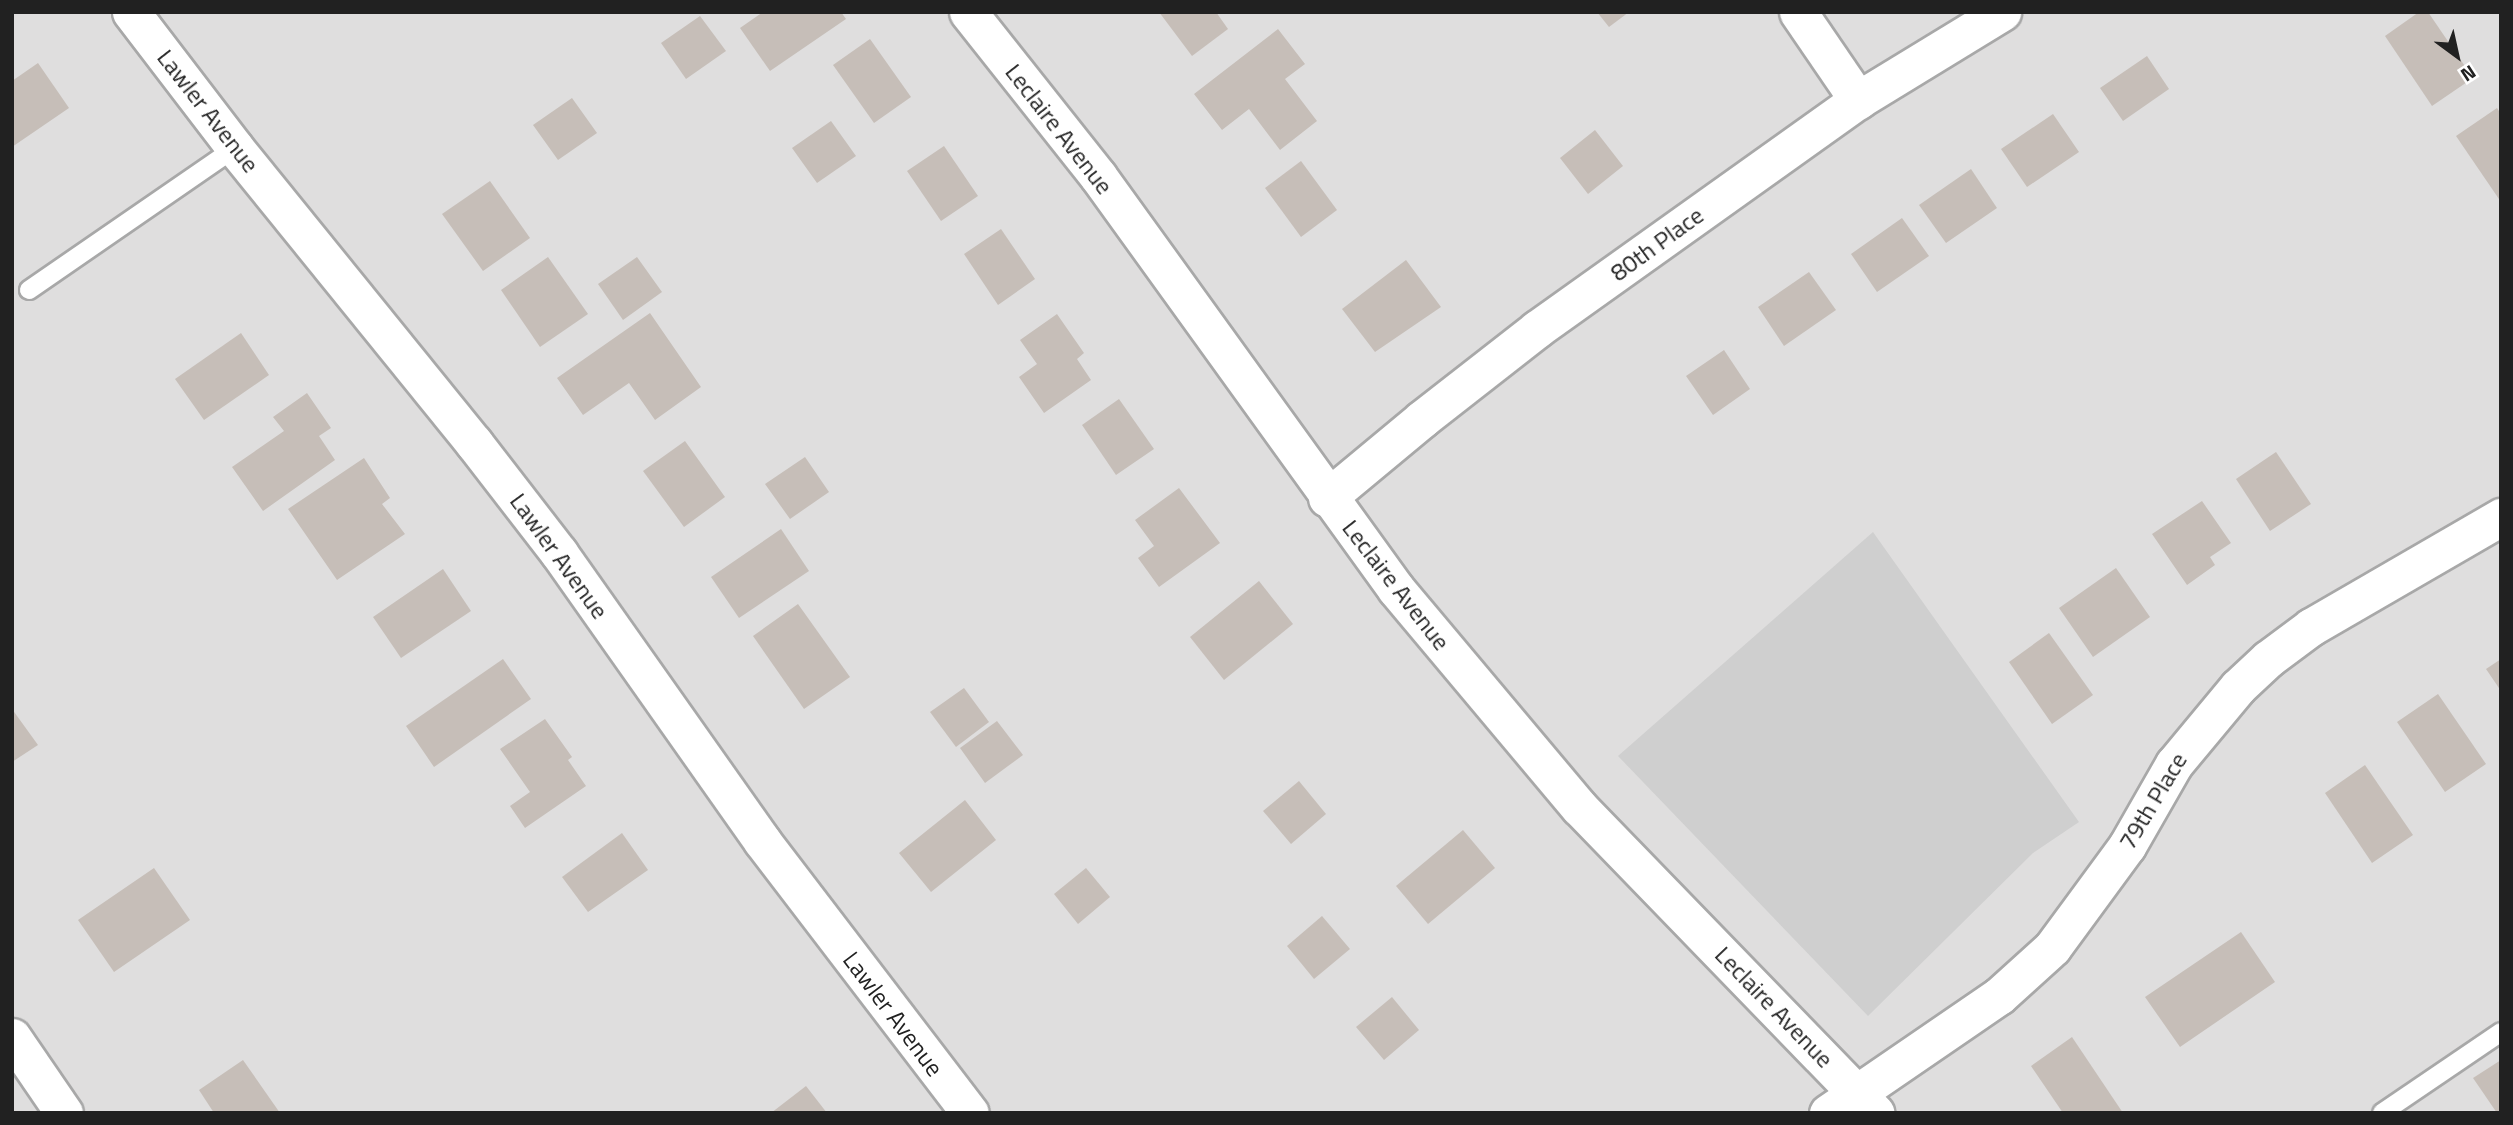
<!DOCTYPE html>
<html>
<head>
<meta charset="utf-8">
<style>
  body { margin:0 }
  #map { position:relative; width:2513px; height:1125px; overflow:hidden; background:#f1efe8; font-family:"Titillium Web",sans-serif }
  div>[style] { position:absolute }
  .residential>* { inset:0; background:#dfdede }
  .religious>* { inset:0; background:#cfcfcf }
  .building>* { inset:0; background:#c6beb8 }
  .roads { filter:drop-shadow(2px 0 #a8a8a8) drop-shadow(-2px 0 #a8a8a8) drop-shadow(0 2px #a8a8a8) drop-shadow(0 -2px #a8a8a8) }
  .lane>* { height:18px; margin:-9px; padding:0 9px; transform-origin:9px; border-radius:9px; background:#fff }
  .street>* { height:37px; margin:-18.5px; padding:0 18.5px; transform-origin:18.5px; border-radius:18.5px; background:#fff }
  span { translate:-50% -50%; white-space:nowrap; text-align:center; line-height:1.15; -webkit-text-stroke:5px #fff; paint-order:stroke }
  .street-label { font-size:24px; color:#212121 }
  .frame { position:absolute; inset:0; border:14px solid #212121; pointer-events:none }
  .north { position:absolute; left:2422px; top:21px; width:70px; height:70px; -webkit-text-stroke:5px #fff; paint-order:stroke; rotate:147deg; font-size:19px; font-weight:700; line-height:28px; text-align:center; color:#212121 }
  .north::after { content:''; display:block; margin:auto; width:24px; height:32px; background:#212121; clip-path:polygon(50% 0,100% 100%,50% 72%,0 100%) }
</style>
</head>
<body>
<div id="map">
  <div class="residential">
    <i style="clip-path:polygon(12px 12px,2501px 12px,2501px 1113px,12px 1113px)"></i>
  </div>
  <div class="religious">
    <i style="clip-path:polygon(1873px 532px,2079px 822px,2033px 853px,1868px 1016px,1618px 756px)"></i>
  </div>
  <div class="building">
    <i style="clip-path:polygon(763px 12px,841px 12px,846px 19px,770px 71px,740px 28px)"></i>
    <i style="clip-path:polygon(1159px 12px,1216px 12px,1228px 29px,1192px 56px)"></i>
    <i style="clip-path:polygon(1597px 12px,1629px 12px,1609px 27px)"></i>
    <i style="clip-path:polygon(2419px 12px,2428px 12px,2473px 78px,2432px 106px,2385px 36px)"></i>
    <i style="clip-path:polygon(700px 16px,726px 51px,686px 79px,661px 43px)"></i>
    <i style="clip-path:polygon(1278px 29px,1305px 64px,1285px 79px,1317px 121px,1280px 150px,1249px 109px,1222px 130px,1194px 94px)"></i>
    <i style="clip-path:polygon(870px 39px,911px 97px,874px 123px,833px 65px)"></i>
    <i style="clip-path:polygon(2147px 56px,2169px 89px,2123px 121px,2100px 88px)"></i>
    <i style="clip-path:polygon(38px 63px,69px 108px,12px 147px,12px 81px)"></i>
    <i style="clip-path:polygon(572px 98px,597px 133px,558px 160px,533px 125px)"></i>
    <i style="clip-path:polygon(2497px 108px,2501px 114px,2501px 202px,2456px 136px)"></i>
    <i style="clip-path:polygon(2053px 114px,2079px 152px,2027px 187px,2001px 149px)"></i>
    <i style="clip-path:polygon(831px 121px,856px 156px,817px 183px,792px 148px)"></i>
    <i style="clip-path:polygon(1595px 130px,1623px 166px,1588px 194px,1560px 158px)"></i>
    <i style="clip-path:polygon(944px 146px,978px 196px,941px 221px,907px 171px)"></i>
    <i style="clip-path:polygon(1301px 161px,1337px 210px,1301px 237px,1265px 188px)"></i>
    <i style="clip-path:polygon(1971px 169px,1997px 208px,1946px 243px,1919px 205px)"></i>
    <i style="clip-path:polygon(490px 181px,530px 238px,483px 271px,442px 214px)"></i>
    <i style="clip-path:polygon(1902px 218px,1929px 256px,1877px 292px,1851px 254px)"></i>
    <i style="clip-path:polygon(1001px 229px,1035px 279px,998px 305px,964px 254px)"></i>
    <i style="clip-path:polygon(548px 257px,588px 314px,540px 347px,501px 290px)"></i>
    <i style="clip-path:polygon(637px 257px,662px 292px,623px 320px,598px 284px)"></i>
    <i style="clip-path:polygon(1406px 260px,1441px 307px,1375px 352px,1342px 309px)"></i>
    <i style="clip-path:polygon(1809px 272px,1836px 310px,1784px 346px,1758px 307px)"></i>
    <i style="clip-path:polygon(650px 313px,701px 387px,655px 420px,629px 383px,583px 415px,557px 378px)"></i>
    <i style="clip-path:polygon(1057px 314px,1084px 353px,1077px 359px,1091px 380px,1044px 413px,1019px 377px,1037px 364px,1020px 340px)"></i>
    <i style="clip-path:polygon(241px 333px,269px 375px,204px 420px,175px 379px)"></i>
    <i style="clip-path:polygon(1724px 350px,1750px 389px,1713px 415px,1686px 376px)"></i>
    <i style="clip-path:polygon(307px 393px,331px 428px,319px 436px,335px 460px,263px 511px,232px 467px,284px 431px,273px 417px)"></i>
    <i style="clip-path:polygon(1119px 399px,1154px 449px,1116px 475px,1082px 425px)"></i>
    <i style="clip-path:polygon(685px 441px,725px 497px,684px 527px,643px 471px)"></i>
    <i style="clip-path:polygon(2276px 452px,2311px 504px,2270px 531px,2236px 479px)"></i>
    <i style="clip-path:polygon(805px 457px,829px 492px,790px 519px,765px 484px)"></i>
    <i style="clip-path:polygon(364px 458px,390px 498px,382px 504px,405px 534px,337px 580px,288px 509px)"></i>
    <i style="clip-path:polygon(1179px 488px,1220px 543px,1159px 587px,1138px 558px,1154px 546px,1135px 520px)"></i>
    <i style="clip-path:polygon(2202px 501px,2231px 543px,2210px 557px,2215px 565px,2187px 585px,2152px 534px)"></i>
    <i style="clip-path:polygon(781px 529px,809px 571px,739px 618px,711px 577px)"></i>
    <i style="clip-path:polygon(2116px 568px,2150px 617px,2093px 657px,2059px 608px)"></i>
    <i style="clip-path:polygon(443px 569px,471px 611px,401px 658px,373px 617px)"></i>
    <i style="clip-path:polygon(1259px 581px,1293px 624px,1224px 680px,1190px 637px)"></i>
    <i style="clip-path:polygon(798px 604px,850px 677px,804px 709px,753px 636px)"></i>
    <i style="clip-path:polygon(2049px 633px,2093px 695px,2052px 724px,2009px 662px)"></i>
    <i style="clip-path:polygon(503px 659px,531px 699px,434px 767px,406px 726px)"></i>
    <i style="clip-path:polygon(2501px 659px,2501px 691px,2486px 669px)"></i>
    <i style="clip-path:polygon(964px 688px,989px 722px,956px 747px,930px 712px)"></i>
    <i style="clip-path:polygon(2438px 694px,2486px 764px,2445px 792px,2397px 722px)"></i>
    <i style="clip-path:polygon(12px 709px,38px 745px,12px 762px)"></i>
    <i style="clip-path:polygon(545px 719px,572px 757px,568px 760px,586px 786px,525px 828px,510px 806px,530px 792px,500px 749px)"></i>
    <i style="clip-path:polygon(997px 721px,1023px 755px,985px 783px,960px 748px)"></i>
    <i style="clip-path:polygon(2365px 765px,2413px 835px,2372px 863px,2325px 793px)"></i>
    <i style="clip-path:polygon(1299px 781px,1326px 814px,1291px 844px,1263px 811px)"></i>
    <i style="clip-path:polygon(965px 800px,996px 840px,931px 892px,899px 853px)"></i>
    <i style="clip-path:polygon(1463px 830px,1495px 868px,1428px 924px,1396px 886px)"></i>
    <i style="clip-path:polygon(622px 833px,648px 870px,588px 912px,562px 877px)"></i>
    <i style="clip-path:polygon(154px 868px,190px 920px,114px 972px,78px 920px)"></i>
    <i style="clip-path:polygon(1086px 868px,1110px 897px,1078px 924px,1054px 894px)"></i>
    <i style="clip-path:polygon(1322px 916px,1350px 949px,1314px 979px,1287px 946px)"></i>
    <i style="clip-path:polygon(2241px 932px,2275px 982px,2180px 1047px,2145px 997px)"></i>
    <i style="clip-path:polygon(1392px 997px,1419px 1030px,1384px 1060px,1356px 1027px)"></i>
    <i style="clip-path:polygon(2072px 1037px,2123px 1113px,2063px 1113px,2031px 1066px)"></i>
    <i style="clip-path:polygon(243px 1060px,280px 1113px,214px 1113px,199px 1090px)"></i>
    <i style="clip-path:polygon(2501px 1060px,2501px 1113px,2497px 1113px,2473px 1078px)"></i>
    <i style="clip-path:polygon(806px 1086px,827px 1113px,771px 1113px)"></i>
  </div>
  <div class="roads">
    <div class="lane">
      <i style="left:29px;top:290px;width:250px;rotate:-34.6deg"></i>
      <i style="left:2382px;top:1113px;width:144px;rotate:-34.2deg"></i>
    </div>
    <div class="street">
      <i style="left:131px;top:12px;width:171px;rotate:52.6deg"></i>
      <i style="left:235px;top:148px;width:380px;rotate:51deg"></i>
      <i style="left:474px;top:443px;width:139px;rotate:52.3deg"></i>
      <i style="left:559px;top:553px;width:352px;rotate:54.8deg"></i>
      <i style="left:762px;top:841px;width:342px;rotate:52.6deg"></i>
      <i style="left:968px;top:12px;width:209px;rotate:51.6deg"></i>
      <i style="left:1098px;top:176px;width:509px;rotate:54.19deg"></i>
      <i style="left:1396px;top:589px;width:285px;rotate:50deg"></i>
      <i style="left:1579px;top:807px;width:426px;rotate:45.9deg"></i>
      <i style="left:1798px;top:12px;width:107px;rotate:55.7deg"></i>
      <i style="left:1327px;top:498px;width:124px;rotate:-39.7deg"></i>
      <i style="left:1422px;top:419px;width:146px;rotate:-38deg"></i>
      <i style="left:1537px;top:329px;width:394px;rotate:-35.5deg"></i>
      <i style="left:1858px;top:100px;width:169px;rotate:-31.4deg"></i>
      <i style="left:12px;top:1037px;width:92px;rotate:55.6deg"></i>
      <i style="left:1828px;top:1113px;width:207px;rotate:-34.4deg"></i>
      <i style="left:1999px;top:996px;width:72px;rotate:-42.2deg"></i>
      <i style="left:2052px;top:948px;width:127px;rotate:-53.7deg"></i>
      <i style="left:2127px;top:846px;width:95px;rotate:-60.2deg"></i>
      <i style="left:2174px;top:764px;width:100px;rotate:-50.3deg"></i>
      <i style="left:2238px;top:687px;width:41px;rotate:-43deg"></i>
      <i style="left:2268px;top:659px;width:54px;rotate:-36.7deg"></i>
      <i style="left:2311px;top:627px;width:220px;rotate:-30.1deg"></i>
    </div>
  </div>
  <div class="street-label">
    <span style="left:208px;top:111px;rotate:52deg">Lawler Avenue</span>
    <span style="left:1059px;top:129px;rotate:52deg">Leclaire Avenue</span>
    <span style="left:1657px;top:244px;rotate:-36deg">80th Place</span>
    <span style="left:559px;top:556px;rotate:54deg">Lawler Avenue</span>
    <span style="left:1396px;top:585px;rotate:52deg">Leclaire Avenue</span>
    <span style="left:2153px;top:801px;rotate:-59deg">79th Place</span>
    <span style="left:1774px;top:1007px;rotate:46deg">Leclaire Avenue</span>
    <span style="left:893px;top:1014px;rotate:53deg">Lawler Avenue</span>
  </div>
  <div class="frame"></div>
  <div class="north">N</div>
</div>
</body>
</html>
